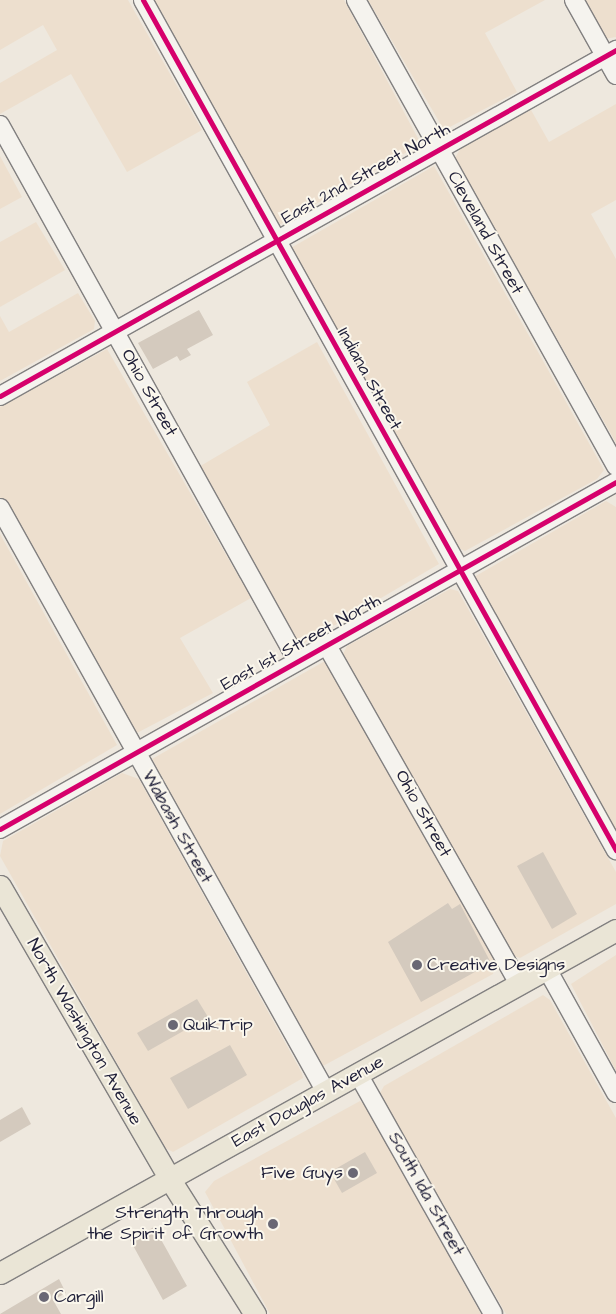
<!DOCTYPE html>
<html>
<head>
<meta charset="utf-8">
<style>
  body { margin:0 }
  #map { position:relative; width:616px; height:1314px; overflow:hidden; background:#eee8de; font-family:"Architects Daughter",sans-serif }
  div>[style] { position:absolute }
  .built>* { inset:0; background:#eddfce }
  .building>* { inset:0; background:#d4cabe }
  .roads { filter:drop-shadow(1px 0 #828080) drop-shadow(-1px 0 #828080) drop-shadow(0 1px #828080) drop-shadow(0 -1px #828080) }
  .minor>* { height:18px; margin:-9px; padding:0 9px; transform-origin:9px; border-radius:9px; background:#f5f3ee }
  .major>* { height:21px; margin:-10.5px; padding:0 10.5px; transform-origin:10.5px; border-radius:10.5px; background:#eae5d6 }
  .cycleway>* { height:5px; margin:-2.5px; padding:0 2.5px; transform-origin:2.5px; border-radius:2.5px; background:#d6006c }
  .dots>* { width:14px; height:14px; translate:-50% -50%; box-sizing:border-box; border:2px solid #fbf7ec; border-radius:50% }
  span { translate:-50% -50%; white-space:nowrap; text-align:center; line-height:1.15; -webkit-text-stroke:4px #fbf7ec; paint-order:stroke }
  .street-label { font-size:18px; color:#22223b }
  .poi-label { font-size:18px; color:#22223b }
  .left { translate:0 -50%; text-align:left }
  .right { translate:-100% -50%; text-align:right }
</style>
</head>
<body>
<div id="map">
  <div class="built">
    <i style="clip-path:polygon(0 0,128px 0,202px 130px,127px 172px,71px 74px,0 114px,0 83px,57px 50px,43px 25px,0 50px)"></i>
    <i style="clip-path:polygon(149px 0,344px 0,421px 144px,279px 225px)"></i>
    <i style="clip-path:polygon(368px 0,545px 0,485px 33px,517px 92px,444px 130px)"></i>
    <i style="clip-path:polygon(582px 0,616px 0,616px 37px,604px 39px)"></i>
    <i style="clip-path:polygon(616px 104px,616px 200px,591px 214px,616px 259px,616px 443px,455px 158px,462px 146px,531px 110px,549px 142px)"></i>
    <i style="clip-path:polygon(0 156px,22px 197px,0 209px)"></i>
    <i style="clip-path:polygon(434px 166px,604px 470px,597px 479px,465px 551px,456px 547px,289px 249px)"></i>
    <i style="clip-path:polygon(36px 222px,65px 270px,0 307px,0 242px)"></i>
    <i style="clip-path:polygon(78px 293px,95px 321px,94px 329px,0 381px,0 316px,9px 332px)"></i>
    <i style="clip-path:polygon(317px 342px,439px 564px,301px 645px,295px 643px,197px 468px,270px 425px,247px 382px)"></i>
    <i style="clip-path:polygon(107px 349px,251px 598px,180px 638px,213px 693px,135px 734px,0 497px,0 407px)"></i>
    <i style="clip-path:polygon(606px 501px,616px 507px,616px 832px,474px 577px)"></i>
    <i style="clip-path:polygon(0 534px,117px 745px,0 814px)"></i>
    <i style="clip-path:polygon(450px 589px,458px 591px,616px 872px,616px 904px,520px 958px,511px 955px,343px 654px,347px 646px)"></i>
    <i style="clip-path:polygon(325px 661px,497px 963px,493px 974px,323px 1066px,152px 759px)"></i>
    <i style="clip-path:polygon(122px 773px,139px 779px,302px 1073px,303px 1078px,173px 1152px,165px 1148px,0 856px,3px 841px)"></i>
    <i style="clip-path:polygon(616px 955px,616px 1071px,571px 984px)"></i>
    <i style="clip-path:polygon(543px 995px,550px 1000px,616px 1118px,616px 1314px,506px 1314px,380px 1093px,384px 1086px)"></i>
    <i style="clip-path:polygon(360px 1101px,364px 1104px,481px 1314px,270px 1314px,205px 1192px,214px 1181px)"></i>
  </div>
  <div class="building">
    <i style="clip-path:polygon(199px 310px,213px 335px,187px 349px,191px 355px,180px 361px,177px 356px,153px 369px,138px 343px)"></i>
    <i style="clip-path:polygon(543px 852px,577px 914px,552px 929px,517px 866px)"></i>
    <i style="clip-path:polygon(448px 903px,452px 909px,460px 904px,491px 963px,421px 1002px,388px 942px)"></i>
    <i style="clip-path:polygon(197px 999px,208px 1017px,148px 1051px,137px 1033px)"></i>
    <i style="clip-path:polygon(230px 1045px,247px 1075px,188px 1109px,170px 1078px)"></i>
    <i style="clip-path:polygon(22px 1107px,31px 1124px,0 1142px,0 1120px)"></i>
    <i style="clip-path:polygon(365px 1152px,377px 1173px,342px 1193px,330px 1172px)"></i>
    <i style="clip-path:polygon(154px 1227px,187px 1286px,163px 1300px,130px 1240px)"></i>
    <i style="clip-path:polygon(59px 1279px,66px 1293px,53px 1300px,61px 1314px,0 1314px)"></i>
  </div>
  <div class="roads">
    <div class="minor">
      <i style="left:143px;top:0;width:973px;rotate:60.91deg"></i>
      <i style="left:356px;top:0;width:534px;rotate:60.84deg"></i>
      <i style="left:574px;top:0;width:86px;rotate:60.8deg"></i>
      <i style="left:0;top:125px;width:612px;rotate:60.96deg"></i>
      <i style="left:0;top:396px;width:707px;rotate:-29.32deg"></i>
      <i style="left:0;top:508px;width:669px;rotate:60.83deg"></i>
      <i style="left:326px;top:644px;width:391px;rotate:60.4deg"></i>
      <i style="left:0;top:829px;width:707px;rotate:-29.39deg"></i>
      <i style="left:547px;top:969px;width:142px;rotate:60.9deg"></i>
      <i style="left:358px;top:1074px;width:275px;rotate:60.6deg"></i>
    </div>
    <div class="major">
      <i style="left:0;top:886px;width:337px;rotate:59.9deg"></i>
      <i style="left:169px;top:1178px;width:161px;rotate:57.7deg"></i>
      <i style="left:0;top:1273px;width:705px;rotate:-29.11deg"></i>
    </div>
  </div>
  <div class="cycleway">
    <i style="left:143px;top:0;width:973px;rotate:60.91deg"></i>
    <i style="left:0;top:396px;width:707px;rotate:-29.32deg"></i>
    <i style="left:0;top:829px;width:707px;rotate:-29.39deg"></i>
  </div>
  <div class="dots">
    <i style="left:417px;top:965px;background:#696774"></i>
    <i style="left:173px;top:1025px;background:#696774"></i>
    <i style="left:353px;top:1173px;background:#696774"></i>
    <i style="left:273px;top:1224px;background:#696774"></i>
    <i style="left:44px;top:1297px;background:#696774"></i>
  </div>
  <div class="street-label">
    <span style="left:366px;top:174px;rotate:-29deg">East 2nd Street North</span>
    <span style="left:485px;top:233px;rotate:61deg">Cleveland Street</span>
    <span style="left:369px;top:379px;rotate:61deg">Indiana Street</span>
    <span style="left:149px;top:393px;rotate:61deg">Ohio Street</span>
    <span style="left:301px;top:643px;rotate:-29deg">East 1st Street North</span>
    <span style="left:423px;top:814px;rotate:61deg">Ohio Street</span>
    <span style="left:177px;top:827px;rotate:61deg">Wabash Street</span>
    <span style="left:84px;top:1032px;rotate:60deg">North Washington Avenue</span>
    <span style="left:308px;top:1102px;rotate:-29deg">East Douglas Avenue</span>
    <span style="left:426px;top:1194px;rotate:61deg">South Ida Street</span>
  </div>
  <div class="poi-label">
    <span class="left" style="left:427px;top:965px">Creative Designs</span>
    <span class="left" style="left:183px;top:1025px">QuikTrip</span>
    <span class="right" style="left:343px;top:1173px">Five Guys</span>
    <span class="right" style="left:263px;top:1224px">Strength Through<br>the Spirit of Growth</span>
    <span class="left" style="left:54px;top:1297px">Cargill</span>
  </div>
</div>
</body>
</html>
